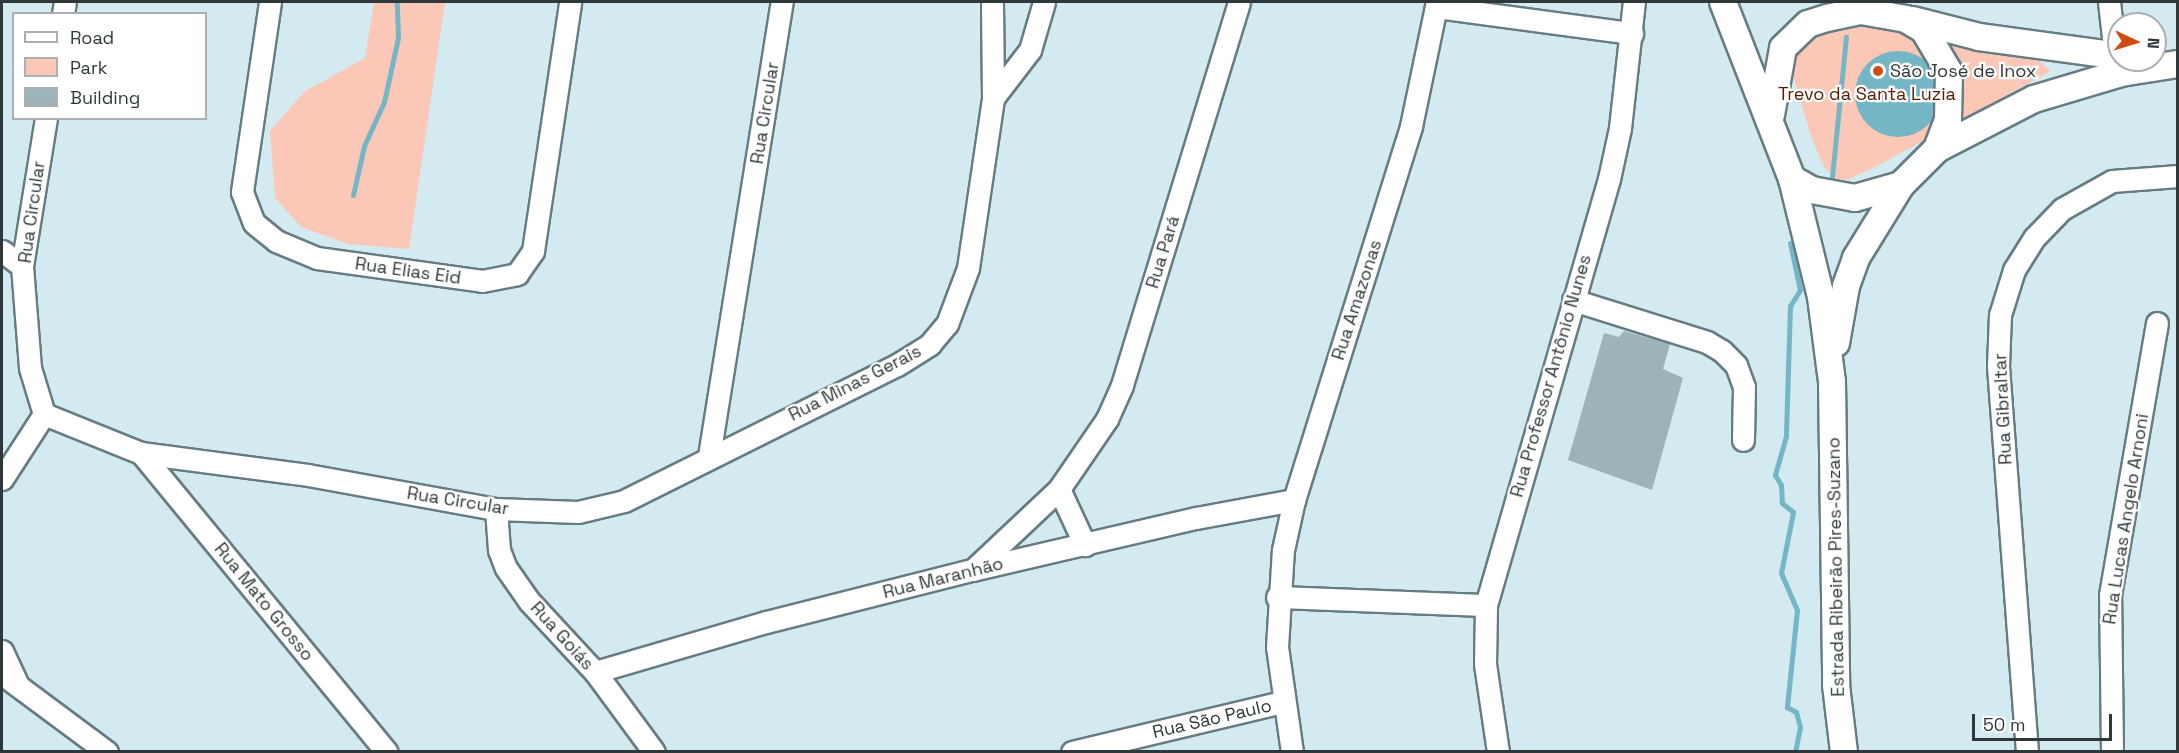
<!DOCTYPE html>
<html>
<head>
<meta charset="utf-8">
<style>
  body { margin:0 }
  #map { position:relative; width:2179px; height:753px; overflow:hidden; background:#d2eaf0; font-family:"Space Grotesk",sans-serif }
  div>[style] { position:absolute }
  .green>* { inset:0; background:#fbc8b7 }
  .water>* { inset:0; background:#74b6c6 }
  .round { border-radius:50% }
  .stream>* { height:5px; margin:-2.5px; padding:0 2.5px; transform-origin:2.5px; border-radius:2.5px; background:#74b6c6 }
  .building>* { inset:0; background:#9cb3b9 }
  .roads { filter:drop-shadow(2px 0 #667c82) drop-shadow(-2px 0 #667c82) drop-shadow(0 2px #667c82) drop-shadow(0 -2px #667c82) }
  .minor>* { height:21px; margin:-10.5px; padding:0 10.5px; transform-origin:10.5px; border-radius:10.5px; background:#fff }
  .major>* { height:26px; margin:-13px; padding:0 13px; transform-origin:13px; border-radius:13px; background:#fff }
  .dots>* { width:16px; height:16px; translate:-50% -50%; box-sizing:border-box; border:3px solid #fff; border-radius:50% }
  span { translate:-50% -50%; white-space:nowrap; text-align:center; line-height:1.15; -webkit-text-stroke:4.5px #fff; paint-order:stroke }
  .poi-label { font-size:18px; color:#2e383a }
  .left { translate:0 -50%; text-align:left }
  .park-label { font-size:18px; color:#591800 }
  .street-label { font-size:18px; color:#2e383a }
  .frame { position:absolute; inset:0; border:3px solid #2e383a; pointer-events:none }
  .legend { position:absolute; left:12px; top:12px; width:195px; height:108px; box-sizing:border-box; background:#fff; border:2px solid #abafb0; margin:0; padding:8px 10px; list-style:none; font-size:18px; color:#2e383a }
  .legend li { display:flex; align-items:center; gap:12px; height:30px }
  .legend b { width:30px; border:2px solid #abafb0 }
  .north { position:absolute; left:2107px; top:12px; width:60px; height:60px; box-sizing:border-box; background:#fff; border:2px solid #abafb0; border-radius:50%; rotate:94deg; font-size:16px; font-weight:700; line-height:24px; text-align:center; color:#2e383a }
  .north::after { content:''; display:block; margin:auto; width:21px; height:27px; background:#d24b13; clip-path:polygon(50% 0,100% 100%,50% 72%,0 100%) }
  .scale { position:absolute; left:1972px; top:714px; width:140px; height:27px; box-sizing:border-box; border:3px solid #2e383a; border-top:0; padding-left:8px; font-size:18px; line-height:21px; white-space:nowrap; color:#2e383a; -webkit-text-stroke:4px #fff; paint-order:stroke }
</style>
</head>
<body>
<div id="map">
  <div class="green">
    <i style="clip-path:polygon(374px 2px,445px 2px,409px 249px,348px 244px,301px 227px,275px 198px,270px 131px,304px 92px,365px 58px)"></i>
    <i style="clip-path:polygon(1837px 22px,1932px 35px,2035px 58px,2051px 71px,1879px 165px,1847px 180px,1836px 179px,1824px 167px,1812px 139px,1791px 70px,1795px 49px,1806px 34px)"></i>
  </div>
  <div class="water">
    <i class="round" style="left:1855px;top:51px;width:86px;height:86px"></i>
  </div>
  <div class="stream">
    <i style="left:1832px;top:177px;width:141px;rotate:-84.3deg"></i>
    <i style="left:353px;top:195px;width:50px;rotate:-77.3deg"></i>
    <i style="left:364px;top:146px;width:48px;rotate:-65.6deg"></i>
    <i style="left:384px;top:102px;width:66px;rotate:-77.7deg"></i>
    <i style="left:398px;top:38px;width:36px;rotate:-92deg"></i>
    <i style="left:1790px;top:243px;width:48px;rotate:78deg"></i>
    <i style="left:1800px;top:290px;width:19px;rotate:122deg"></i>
    <i style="left:1790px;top:306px;width:130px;rotate:91.8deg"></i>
    <i style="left:1786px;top:436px;width:41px;rotate:105.8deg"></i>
    <i style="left:1775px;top:475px;width:12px;rotate:59deg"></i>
    <i style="left:1781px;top:485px;width:18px;rotate:87deg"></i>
    <i style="left:1782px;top:503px;width:14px;rotate:39deg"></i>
    <i style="left:1793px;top:512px;width:62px;rotate:101.1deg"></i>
    <i style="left:1781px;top:573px;width:40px;rotate:66.6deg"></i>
    <i style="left:1797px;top:610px;width:98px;rotate:95.9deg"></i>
    <i style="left:1787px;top:707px;width:10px;rotate:29deg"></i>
    <i style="left:1796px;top:712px;width:16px;rotate:75deg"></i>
    <i style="left:1800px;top:727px;width:25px;rotate:101deg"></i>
  </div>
  <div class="building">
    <i style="clip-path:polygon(1624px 331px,1670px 344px,1663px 369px,1683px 378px,1652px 490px,1568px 460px,1604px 333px,1619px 337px)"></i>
  </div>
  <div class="roads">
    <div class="minor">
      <i style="left:270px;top:2px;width:192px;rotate:98.4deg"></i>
      <i style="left:242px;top:192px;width:33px;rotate:69deg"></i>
      <i style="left:254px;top:223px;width:28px;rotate:39deg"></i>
      <i style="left:276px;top:241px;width:44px;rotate:22.5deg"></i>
      <i style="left:317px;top:258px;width:167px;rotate:7.9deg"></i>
      <i style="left:482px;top:281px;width:36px;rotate:-11deg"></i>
      <i style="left:517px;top:274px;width:28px;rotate:-55deg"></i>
      <i style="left:533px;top:251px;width:252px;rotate:-81.5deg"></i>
      <i style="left:992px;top:2px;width:96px;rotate:89.4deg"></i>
      <i style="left:2109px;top:2px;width:53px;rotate:83.5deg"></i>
      <i style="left:1436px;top:7px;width:198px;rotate:7.6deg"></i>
      <i style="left:63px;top:14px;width:12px;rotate:-81deg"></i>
      <i style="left:46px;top:118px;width:150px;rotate:99.2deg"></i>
      <i style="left:22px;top:266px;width:102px;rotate:85.5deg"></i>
      <i style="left:30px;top:368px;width:48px;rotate:73.1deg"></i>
      <i style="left:44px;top:414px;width:105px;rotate:21.9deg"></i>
      <i style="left:141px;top:453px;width:168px;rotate:7.5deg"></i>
      <i style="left:308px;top:475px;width:191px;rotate:10.3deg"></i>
      <i style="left:496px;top:509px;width:82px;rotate:2.1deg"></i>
      <i style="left:578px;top:512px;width:47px;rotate:-13.4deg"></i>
      <i style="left:624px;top:501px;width:305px;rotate:-26.5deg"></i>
      <i style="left:897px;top:365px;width:39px;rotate:-32deg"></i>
      <i style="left:930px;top:344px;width:26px;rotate:-50deg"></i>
      <i style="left:947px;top:324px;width:60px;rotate:-69.4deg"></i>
      <i style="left:968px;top:268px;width:172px;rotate:-81.6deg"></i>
      <i style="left:993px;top:98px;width:61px;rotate:-52.4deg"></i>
      <i style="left:1030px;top:50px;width:50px;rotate:-73.7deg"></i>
      <i style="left:2px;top:251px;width:25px;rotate:37deg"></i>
      <i style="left:1573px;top:300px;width:140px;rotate:17.4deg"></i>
      <i style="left:1707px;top:342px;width:17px;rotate:31deg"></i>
      <i style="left:1722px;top:351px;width:20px;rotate:45deg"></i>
      <i style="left:1736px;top:365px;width:23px;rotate:70deg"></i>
      <i style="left:1744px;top:387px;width:53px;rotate:91.1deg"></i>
      <i style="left:141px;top:453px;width:387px;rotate:50.6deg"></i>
      <i style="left:709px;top:456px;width:460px;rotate:-80.9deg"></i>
      <i style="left:2px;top:479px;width:77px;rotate:-57.1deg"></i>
      <i style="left:1059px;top:489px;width:62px;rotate:65.1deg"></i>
      <i style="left:496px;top:509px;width:41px;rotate:85.8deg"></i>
      <i style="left:499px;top:550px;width:19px;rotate:69deg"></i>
      <i style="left:506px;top:568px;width:40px;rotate:55.1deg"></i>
      <i style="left:529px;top:601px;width:97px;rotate:47.1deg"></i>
      <i style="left:595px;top:672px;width:99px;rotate:53.6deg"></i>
      <i style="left:973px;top:570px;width:118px;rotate:-43.3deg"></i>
      <i style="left:1059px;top:489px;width:85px;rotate:-55.6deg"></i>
      <i style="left:1107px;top:419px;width:37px;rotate:-66deg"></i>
      <i style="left:1122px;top:385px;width:400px;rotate:-73deg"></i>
      <i style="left:1277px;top:597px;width:209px;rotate:2.2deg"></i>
      <i style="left:2px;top:651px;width:38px;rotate:65deg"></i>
      <i style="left:595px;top:672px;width:178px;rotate:-16.3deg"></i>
      <i style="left:766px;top:622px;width:212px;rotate:-14.2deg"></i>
      <i style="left:972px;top:570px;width:230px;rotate:-13.1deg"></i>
      <i style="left:1196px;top:518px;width:100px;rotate:-10.4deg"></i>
      <i style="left:2px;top:674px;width:131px;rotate:36.6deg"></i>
      <i style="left:1072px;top:752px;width:216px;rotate:-13.4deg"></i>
      <i style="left:1292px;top:752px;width:106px;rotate:-98.1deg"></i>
      <i style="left:1277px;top:647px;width:97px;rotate:-86.5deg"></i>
      <i style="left:1283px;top:550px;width:51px;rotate:-77.6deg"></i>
      <i style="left:1294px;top:500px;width:392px;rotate:-72.6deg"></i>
      <i style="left:1411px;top:126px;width:127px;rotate:-78.2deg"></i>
      <i style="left:1498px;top:752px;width:89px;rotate:-98.4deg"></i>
      <i style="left:1485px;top:664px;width:59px;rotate:-89deg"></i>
      <i style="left:1486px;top:605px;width:443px;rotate:-73.9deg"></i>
      <i style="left:1609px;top:179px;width:52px;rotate:-77.8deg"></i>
      <i style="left:1620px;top:128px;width:127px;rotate:-83.7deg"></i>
      <i style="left:2027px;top:752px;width:387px;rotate:-94.3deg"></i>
      <i style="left:1998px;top:366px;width:51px;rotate:-87.8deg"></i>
      <i style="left:2000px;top:315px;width:47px;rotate:-72.7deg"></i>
      <i style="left:2014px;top:270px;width:38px;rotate:-58deg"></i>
      <i style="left:2034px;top:238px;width:40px;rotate:-46deg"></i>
      <i style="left:2062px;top:209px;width:57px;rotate:-29.2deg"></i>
      <i style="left:2112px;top:181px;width:66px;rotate:-4.3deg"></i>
      <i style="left:2112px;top:752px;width:157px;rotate:-90.7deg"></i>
      <i style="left:2110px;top:595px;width:276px;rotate:-80.2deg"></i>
    </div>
    <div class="major">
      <i style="left:1723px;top:2px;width:190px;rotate:68.7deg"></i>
      <i style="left:1792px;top:179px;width:122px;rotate:76.2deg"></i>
      <i style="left:1821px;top:297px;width:86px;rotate:82.6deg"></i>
      <i style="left:1832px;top:382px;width:303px;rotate:89.2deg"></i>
      <i style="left:1836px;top:685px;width:67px;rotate:83.2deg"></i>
      <i style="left:1913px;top:20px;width:68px;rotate:14.4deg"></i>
      <i style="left:1979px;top:37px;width:141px;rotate:7.7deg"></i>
      <i style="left:1771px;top:115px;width:68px;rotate:-79.8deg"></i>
      <i style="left:1783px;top:48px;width:35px;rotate:-44deg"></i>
      <i style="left:1808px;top:24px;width:20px;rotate:-18deg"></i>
      <i style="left:1827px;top:18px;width:35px;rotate:-12deg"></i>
      <i style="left:1861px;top:11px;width:46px;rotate:10.1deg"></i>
      <i style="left:1906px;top:19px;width:21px;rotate:31deg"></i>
      <i style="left:1924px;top:30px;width:49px;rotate:59.2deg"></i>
      <i style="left:1949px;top:72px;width:48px;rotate:91.2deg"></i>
      <i style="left:1948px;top:120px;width:31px;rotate:111deg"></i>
      <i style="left:1937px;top:149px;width:51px;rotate:135deg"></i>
      <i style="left:1901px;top:185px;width:48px;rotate:164.2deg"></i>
      <i style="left:1855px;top:198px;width:44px;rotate:-169.5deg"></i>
      <i style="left:1812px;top:190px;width:23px;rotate:-151deg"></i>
      <i style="left:1937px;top:149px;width:109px;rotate:-27.3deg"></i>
      <i style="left:2034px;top:99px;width:91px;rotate:-16.6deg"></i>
      <i style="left:2121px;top:73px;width:58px;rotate:-9deg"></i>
      <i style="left:1836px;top:343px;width:58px;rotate:-80deg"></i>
      <i style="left:1846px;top:286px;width:30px;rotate:-70deg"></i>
      <i style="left:1856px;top:258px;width:86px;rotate:-58.3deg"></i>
    </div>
  </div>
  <div class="dots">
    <i style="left:1878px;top:71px;background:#d24b13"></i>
  </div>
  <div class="poi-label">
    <span class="left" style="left:1890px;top:71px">São José de Inox</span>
  </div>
  <div class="park-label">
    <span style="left:1867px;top:94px">Trevo da Santa Luzia</span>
  </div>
  <div class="street-label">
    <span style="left:765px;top:113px;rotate:-81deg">Rua Circular</span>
    <span style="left:32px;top:212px;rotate:-82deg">Rua Circular</span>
    <span style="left:1163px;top:252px;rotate:-73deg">Rua Pará</span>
    <span style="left:408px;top:271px;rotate:8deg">Rua Elias Eid</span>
    <span style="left:1357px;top:300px;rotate:-72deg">Rua Amazonas</span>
    <span style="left:1551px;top:376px;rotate:-74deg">Rua Professor Antônio Nunes</span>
    <span style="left:855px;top:383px;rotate:-27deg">Rua Minas Gerais</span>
    <span style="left:2003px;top:409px;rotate:-93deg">Rua Gibraltar</span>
    <span style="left:458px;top:501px;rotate:9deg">Rua Circular</span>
    <span style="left:2126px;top:519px;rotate:-81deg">Rua Lucas Angelo Arnoni</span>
    <span style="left:1836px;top:567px;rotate:-91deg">Estrada Ribeirão Pires-Suzano</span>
    <span style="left:943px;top:578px;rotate:-14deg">Rua Maranhão</span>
    <span style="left:264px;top:602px;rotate:51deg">Rua Mato Grosso</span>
    <span style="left:562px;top:636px;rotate:48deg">Rua Goiás</span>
    <span style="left:1212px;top:719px;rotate:-13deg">Rua São Paulo</span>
  </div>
  <div class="frame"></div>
  <ul class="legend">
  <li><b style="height:8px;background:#fff"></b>Road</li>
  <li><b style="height:16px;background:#fbc8b7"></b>Park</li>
  <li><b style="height:16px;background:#9cb3b9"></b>Building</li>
  </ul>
  <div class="north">N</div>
  <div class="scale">50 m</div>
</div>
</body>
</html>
